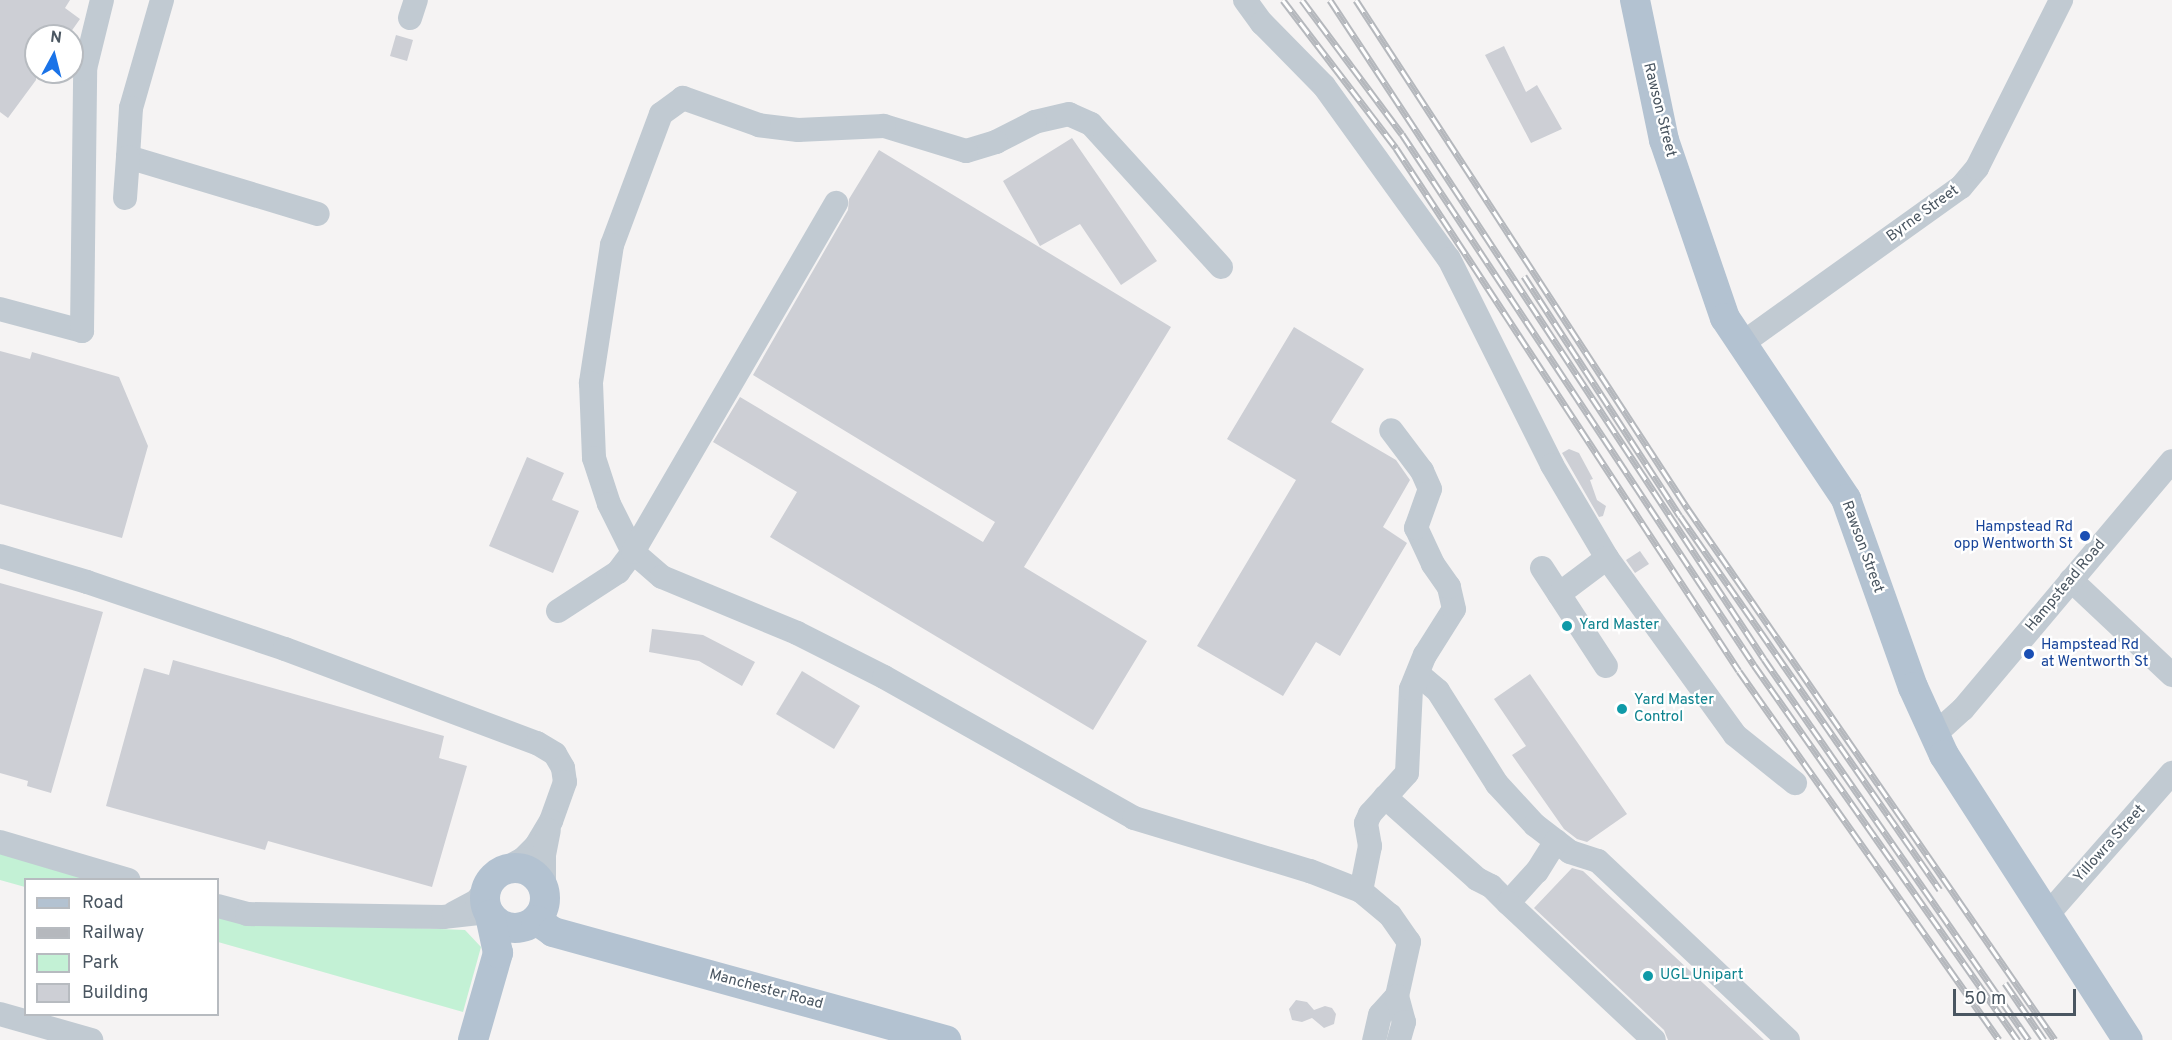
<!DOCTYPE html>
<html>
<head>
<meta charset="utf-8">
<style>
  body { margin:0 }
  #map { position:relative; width:2172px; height:1040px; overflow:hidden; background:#f5f3f3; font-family:Overpass,sans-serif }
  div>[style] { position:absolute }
  .green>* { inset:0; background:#c3f1d5 }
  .building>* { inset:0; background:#cdcfd5 }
  .minor>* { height:24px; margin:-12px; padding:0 12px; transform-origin:12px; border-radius:12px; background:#c1cad2 }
  .major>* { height:30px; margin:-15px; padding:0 15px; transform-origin:15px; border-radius:15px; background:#b3c2d1 }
  .major>.ring { margin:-15px; padding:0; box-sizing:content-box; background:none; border:30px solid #b3c2d1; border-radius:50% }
  .rail>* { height:7px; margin-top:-3.5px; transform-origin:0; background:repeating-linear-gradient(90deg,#fff 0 14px,#b5b8bd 0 28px); box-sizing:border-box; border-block:2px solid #b5b8bd }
  .dots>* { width:16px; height:16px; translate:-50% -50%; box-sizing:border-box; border:3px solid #fff; border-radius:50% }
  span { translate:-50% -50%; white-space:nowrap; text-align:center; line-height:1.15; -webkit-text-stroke:4.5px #fff; paint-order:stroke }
  .street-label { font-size:15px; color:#4a5661 }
  .transit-label { font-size:15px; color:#164399 }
  .right { translate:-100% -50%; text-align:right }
  .left { translate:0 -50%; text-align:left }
  .culture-label { font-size:15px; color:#0d838f }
  .legend { position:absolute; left:24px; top:878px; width:195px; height:138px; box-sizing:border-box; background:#fff; border:2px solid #b7bbc0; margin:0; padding:8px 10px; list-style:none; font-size:18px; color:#4a5661 }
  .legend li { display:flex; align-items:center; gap:12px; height:30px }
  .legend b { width:30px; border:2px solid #b7bbc0 }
  .north { position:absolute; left:24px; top:24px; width:60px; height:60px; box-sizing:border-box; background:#fff; border:2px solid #b7bbc0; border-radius:50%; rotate:7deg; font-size:16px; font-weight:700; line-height:24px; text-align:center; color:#4a5661 }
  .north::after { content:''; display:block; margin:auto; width:21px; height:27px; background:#1a73e8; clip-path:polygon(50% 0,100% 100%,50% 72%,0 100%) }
  .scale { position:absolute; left:1953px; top:989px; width:123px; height:27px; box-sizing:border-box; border:3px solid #4a5661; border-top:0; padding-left:8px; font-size:18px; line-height:21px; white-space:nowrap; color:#4a5661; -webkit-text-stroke:4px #fff; paint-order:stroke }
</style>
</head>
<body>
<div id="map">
  <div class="green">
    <i style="clip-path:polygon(0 851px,99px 879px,26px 880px,25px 887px,0 880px)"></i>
    <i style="clip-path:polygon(218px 914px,244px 921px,465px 930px,481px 947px,463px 1012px,218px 942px)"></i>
  </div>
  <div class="building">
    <i style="clip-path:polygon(0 0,70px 0,65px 8px,80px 19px,68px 36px,36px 36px,36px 80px,8px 118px,0 112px)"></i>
    <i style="clip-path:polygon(396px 35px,413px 40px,407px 61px,390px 56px)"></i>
    <i style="clip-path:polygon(1504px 46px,1526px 92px,1537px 85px,1562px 129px,1531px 143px,1485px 55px)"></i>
    <i style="clip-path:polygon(1072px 138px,1157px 261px,1121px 285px,1080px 224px,1040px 246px,1003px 181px)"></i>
    <i style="clip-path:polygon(879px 150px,1171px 327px,1024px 567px,1147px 641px,1093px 730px,770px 537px,797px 492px,713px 442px,740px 397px,983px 542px,995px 522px,753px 375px,848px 210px,849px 199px)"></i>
    <i style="clip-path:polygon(1294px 327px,1364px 369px,1331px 422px,1396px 460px,1410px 480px,1383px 527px,1407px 543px,1340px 656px,1316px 642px,1283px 696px,1197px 646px,1296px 480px,1227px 439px)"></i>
    <i style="clip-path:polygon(0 351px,30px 359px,32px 352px,119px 377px,148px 446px,122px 538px,0 504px)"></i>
    <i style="clip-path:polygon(1569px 449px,1579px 453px,1593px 479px,1590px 480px,1597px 500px,1606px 506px,1603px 516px,1599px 517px,1565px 458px,1562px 453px)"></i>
    <i style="clip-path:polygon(527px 457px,564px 473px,552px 500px,579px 511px,553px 573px,489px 546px)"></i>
    <i style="clip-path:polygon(1640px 551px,1649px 564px,1635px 573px,1626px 560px)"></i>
    <i style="clip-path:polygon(0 583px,103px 612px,51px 793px,27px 786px,28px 781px,0 773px)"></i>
    <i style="clip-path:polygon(652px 629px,703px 635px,755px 662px,742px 686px,699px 661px,649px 652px)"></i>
    <i style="clip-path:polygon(173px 660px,444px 736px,439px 758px,467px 766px,432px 887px,268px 841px,265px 850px,106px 806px,144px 668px,169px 675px)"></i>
    <i style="clip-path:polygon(802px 671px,860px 706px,834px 749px,776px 714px)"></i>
    <i style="clip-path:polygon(1530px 674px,1627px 814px,1587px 842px,1577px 839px,1564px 829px,1512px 755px,1526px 746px,1494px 699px)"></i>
    <i style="clip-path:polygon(1572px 868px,1583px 871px,1764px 1040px,1668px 1040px,1664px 1030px,1534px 908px)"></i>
    <i style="clip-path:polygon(1296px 1000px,1307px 1002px,1314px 1010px,1325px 1006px,1332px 1008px,1336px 1014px,1334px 1024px,1324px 1028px,1312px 1018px,1302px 1022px,1292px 1020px,1289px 1009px)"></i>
  </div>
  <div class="minor">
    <i style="left:162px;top:0;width:112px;rotate:106deg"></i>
    <i style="left:131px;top:108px;width:49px;rotate:93.5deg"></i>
    <i style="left:128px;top:157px;width:198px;rotate:16.7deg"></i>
    <i style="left:1245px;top:0;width:29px;rotate:54deg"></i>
    <i style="left:1262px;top:23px;width:88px;rotate:45.5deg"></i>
    <i style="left:1324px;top:86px;width:213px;rotate:54.2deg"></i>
    <i style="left:1449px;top:259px;width:230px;rotate:63.4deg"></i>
    <i style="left:1552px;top:465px;width:108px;rotate:59.4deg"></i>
    <i style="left:1607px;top:558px;width:218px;rotate:54.1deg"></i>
    <i style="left:1735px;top:735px;width:77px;rotate:38.7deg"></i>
    <i style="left:410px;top:18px;width:19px;rotate:-72deg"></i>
    <i style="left:125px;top:198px;width:41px;rotate:-85.8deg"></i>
    <i style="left:1221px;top:267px;width:193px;rotate:-132.3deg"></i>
    <i style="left:1091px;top:124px;width:24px;rotate:-156deg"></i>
    <i style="left:1069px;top:114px;width:35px;rotate:167deg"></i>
    <i style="left:1035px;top:122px;width:44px;rotate:152.9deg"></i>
    <i style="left:996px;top:142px;width:31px;rotate:163deg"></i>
    <i style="left:966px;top:151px;width:86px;rotate:-163deg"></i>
    <i style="left:884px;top:126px;width:86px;rotate:177.3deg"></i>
    <i style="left:798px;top:130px;width:39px;rotate:-173deg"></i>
    <i style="left:759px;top:125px;width:81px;rotate:-160.4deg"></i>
    <i style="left:683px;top:98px;width:27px;rotate:144deg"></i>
    <i style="left:661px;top:114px;width:140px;rotate:110.5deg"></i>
    <i style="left:612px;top:245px;width:140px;rotate:98.7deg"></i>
    <i style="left:591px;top:383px;width:75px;rotate:87.7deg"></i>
    <i style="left:594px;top:458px;width:48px;rotate:71.9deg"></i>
    <i style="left:609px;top:504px;width:54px;rotate:63.4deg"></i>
    <i style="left:633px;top:552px;width:38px;rotate:41deg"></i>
    <i style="left:662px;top:577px;width:146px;rotate:22.5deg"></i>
    <i style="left:797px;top:633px;width:97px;rotate:26.8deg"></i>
    <i style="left:884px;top:677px;width:287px;rotate:29.4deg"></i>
    <i style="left:1134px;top:818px;width:184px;rotate:16.8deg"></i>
    <i style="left:1310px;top:871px;width:55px;rotate:21.4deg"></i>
    <i style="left:1361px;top:891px;width:38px;rotate:40deg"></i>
    <i style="left:1390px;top:915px;width:33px;rotate:55deg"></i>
    <i style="left:1409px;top:942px;width:55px;rotate:102.5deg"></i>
    <i style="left:1397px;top:996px;width:25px;rotate:132deg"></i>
    <i style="left:1380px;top:1015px;width:26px;rotate:103deg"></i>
    <i style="left:0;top:309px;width:85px;rotate:15deg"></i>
    <i style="left:82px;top:331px;width:262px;rotate:-89.3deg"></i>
    <i style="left:85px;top:69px;width:71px;rotate:-76.2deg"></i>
    <i style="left:1740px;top:345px;width:272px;rotate:-35.6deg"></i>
    <i style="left:1961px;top:187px;width:25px;rotate:-50deg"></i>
    <i style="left:1977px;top:168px;width:188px;rotate:-63.4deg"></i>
    <i style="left:0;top:556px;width:91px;rotate:16.6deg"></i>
    <i style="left:87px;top:582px;width:209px;rotate:18.7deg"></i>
    <i style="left:285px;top:649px;width:269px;rotate:20.5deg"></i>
    <i style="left:537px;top:743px;width:21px;rotate:31deg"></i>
    <i style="left:555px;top:754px;width:16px;rotate:60deg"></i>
    <i style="left:563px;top:768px;width:14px;rotate:82deg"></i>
    <i style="left:565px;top:782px;width:41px;rotate:109.7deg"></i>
    <i style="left:551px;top:821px;width:29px;rotate:121deg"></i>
    <i style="left:536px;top:846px;width:18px;rotate:135deg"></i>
    <i style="left:523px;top:859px;width:21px;rotate:151deg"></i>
    <i style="left:1542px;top:568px;width:117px;rotate:56.9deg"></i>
    <i style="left:2071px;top:580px;width:139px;rotate:43.2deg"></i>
    <i style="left:1559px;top:594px;width:60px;rotate:-36.9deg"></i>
    <i style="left:558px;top:611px;width:72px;rotate:-33deg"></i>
    <i style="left:618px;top:572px;width:25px;rotate:-53deg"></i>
    <i style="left:633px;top:552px;width:404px;rotate:-59.8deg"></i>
    <i style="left:1418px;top:674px;width:26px;rotate:40deg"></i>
    <i style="left:1438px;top:691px;width:110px;rotate:57.6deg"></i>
    <i style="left:1497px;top:784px;width:56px;rotate:47.2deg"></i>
    <i style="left:1535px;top:825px;width:44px;rotate:37.6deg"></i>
    <i style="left:1570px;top:852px;width:29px;rotate:18deg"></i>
    <i style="left:1598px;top:861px;width:261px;rotate:43.3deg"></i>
    <i style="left:1934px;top:735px;width:39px;rotate:-42deg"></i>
    <i style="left:1963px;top:709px;width:324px;rotate:-49.9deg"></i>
    <i style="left:1385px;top:797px;width:123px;rotate:41.7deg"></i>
    <i style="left:1477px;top:879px;width:16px;rotate:27deg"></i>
    <i style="left:1491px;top:886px;width:24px;rotate:45deg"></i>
    <i style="left:1556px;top:841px;width:36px;rotate:122deg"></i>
    <i style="left:1537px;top:871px;width:43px;rotate:132.2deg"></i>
    <i style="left:1508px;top:903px;width:200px;rotate:43.2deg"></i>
    <i style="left:0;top:842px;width:134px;rotate:16.5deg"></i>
    <i style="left:544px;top:891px;width:36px;rotate:-90deg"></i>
    <i style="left:544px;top:855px;width:25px;rotate:-79deg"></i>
    <i style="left:1361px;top:891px;width:46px;rotate:-78.7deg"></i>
    <i style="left:1370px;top:846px;width:23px;rotate:-100deg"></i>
    <i style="left:1366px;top:823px;width:10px;rotate:-66deg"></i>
    <i style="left:1370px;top:814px;width:55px;rotate:-47.9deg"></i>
    <i style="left:1407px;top:773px;width:84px;rotate:-87.3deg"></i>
    <i style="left:1411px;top:689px;width:37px;rotate:-68deg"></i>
    <i style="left:1425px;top:655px;width:54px;rotate:-57.8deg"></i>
    <i style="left:1454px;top:609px;width:23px;rotate:-103deg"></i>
    <i style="left:1449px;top:587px;width:28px;rotate:-125deg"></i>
    <i style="left:1433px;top:564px;width:40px;rotate:-115deg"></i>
    <i style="left:1416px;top:528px;width:41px;rotate:-70.3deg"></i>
    <i style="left:1430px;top:489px;width:20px;rotate:-114deg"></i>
    <i style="left:1422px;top:471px;width:51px;rotate:-127.1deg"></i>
    <i style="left:218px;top:906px;width:30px;rotate:15deg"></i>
    <i style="left:247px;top:914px;width:196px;rotate:0.9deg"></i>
    <i style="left:443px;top:917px;width:45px;rotate:-6.3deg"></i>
    <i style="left:454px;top:913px;width:26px;rotate:-28deg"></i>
    <i style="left:477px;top:901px;width:16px;rotate:-55deg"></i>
    <i style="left:2048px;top:914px;width:188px;rotate:-48.7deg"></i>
    <i style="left:1397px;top:996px;width:27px;rotate:75deg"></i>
    <i style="left:1404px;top:1022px;width:19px;rotate:106deg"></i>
    <i style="left:0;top:1014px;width:95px;rotate:15.9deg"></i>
  </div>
  <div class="major">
    <i style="left:1635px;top:0;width:143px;rotate:78.3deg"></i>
    <i style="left:1664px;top:140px;width:188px;rotate:71.1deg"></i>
    <i style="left:1725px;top:318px;width:218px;rotate:56.2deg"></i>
    <i style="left:1846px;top:499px;width:200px;rotate:70.4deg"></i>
    <i style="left:1913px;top:687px;width:75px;rotate:65.5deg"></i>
    <i style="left:1944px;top:755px;width:339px;rotate:57.2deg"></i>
    <i class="ring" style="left:485px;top:868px;width:30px;height:30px"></i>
    <i style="left:536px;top:920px;width:21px;rotate:35deg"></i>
    <i style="left:553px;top:932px;width:408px;rotate:15.4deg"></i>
    <i style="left:473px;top:1040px;width:91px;rotate:-74deg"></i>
    <i style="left:498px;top:953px;width:39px;rotate:-102deg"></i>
  </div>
  <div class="rail">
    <i style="left:1283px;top:0;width:186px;rotate:52.6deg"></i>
    <i style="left:1396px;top:148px;width:625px;rotate:56.74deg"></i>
    <i style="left:1739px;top:671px;width:451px;rotate:54.8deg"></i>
    <i style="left:1302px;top:0;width:167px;rotate:53.3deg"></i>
    <i style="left:1402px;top:134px;width:637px;rotate:56.46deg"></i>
    <i style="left:1754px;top:665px;width:459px;rotate:54.9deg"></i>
    <i style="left:1330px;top:0;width:789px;rotate:56.63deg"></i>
    <i style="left:1764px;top:659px;width:464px;rotate:55.2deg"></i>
    <i style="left:1356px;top:0;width:608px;rotate:56.89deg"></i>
    <i style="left:1688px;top:509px;width:645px;rotate:55.35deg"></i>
    <i style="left:1524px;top:276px;width:286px;rotate:57deg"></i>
    <i style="left:1680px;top:516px;width:455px;rotate:55.2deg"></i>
    <i style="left:2005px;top:983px;width:69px;rotate:55.6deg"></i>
  </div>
  <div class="dots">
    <i style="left:2085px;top:536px;background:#1a4fb4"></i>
    <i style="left:1567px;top:626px;background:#0f9aa8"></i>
    <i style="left:2029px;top:654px;background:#1a4fb4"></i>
    <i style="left:1622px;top:709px;background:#0f9aa8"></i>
    <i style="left:1648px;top:976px;background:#0f9aa8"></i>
  </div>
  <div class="street-label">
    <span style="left:1659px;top:110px;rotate:76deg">Rawson Street</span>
    <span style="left:1923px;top:214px;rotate:-36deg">Byrne Street</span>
    <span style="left:1862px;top:547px;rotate:70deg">Rawson Street</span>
    <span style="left:2066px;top:586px;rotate:-50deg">Hampstead Road</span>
    <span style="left:2110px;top:844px;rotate:-48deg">Yillowra Street</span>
    <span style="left:766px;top:990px;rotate:15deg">Manchester Road</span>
  </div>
  <div class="transit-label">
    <span class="right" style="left:2073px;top:536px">Hampstead Rd<br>opp Wentworth St</span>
    <span class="left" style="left:2041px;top:654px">Hampstead Rd<br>at Wentworth St</span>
  </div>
  <div class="culture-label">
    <span class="left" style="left:1579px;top:626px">Yard Master</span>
    <span class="left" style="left:1634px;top:709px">Yard Master<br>Control</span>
    <span class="left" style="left:1660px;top:976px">UGL Unipart</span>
  </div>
  <ul class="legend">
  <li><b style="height:8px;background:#b3c2d1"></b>Road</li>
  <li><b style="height:8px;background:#b5b8bd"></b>Railway</li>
  <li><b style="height:16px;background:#c3f1d5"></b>Park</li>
  <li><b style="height:16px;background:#cdcfd5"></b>Building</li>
  </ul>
  <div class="north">N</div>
  <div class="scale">50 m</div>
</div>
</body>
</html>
